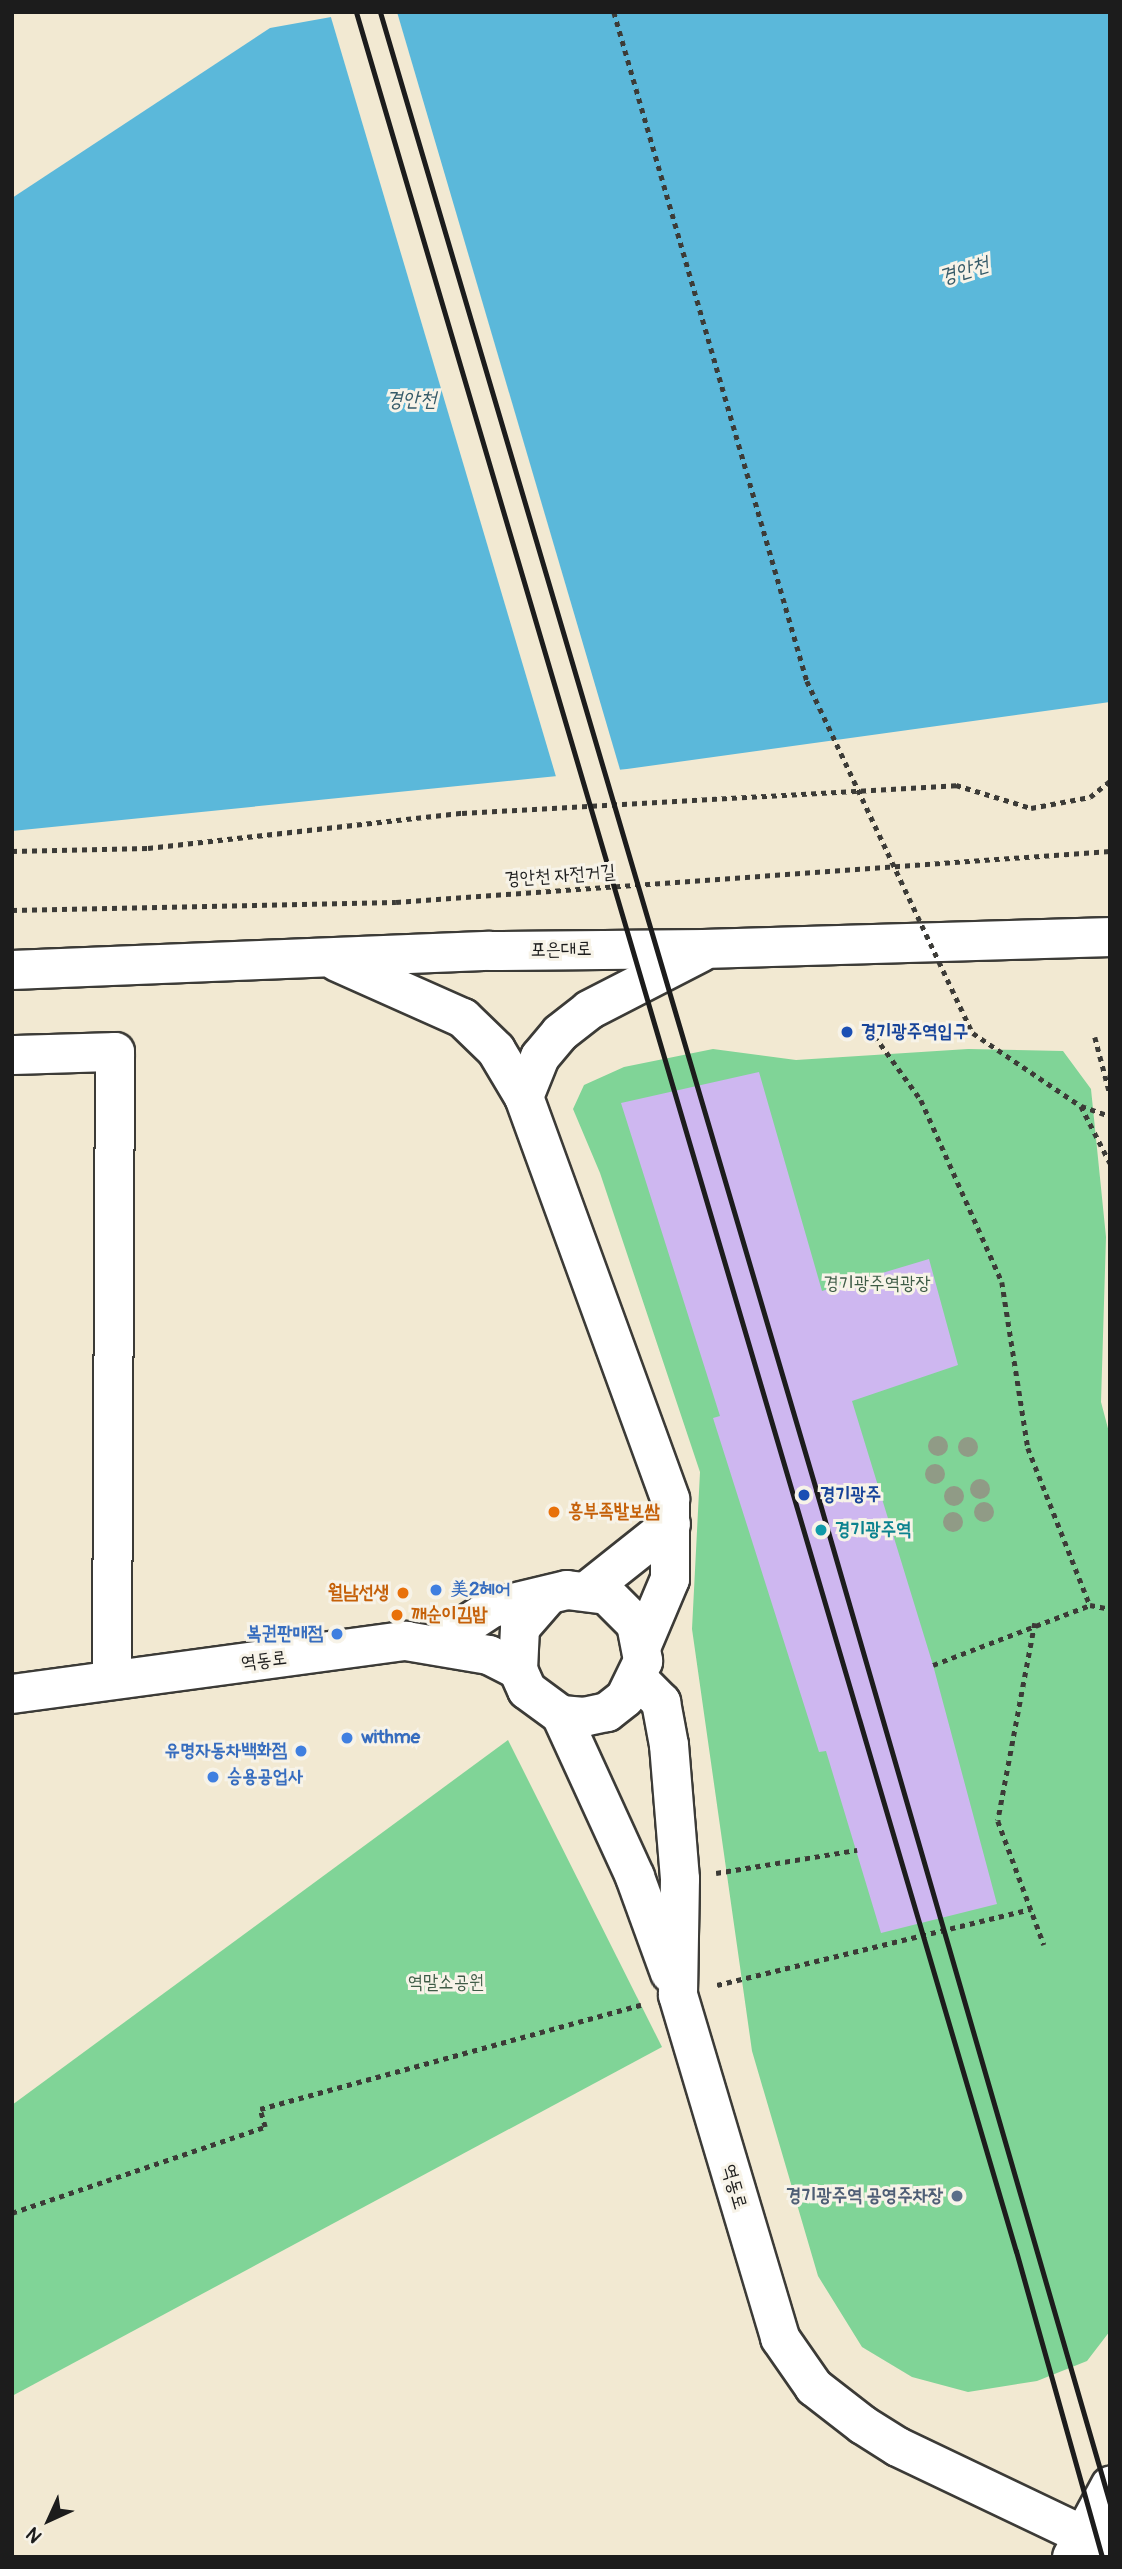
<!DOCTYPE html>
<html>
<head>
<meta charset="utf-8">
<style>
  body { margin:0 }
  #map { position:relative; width:1122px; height:2569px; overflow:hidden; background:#f2e9d2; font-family:Pangolin,"LXGW WenKai TC","Poor Story",sans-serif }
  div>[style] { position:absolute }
  .green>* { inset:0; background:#80d497 }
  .water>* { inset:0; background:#5bb8da }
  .pier>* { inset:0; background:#f2e9d2 }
  .building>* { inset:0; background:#ceb7f0 }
  .path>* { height:4.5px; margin-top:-2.25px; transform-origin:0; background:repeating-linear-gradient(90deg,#3c3b37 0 5px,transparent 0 10px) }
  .roads { filter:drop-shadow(2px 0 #3c3b37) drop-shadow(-2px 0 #3c3b37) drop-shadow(0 2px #3c3b37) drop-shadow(0 -2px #3c3b37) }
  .minor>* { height:38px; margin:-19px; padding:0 19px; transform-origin:19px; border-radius:19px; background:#fff }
  .rail>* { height:5px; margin:-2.5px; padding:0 2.5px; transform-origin:2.5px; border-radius:2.5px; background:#1c1c1c }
  .path-bridge>* { height:4.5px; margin-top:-2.25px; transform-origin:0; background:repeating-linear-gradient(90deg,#3c3b37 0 5px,transparent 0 10px) }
  .trees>* { width:20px; height:20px; margin:-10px; border-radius:50%; background:#909b86 }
  .dots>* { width:19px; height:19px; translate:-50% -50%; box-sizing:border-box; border:4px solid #f7f3e8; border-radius:50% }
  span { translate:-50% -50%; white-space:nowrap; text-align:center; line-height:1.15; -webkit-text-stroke:6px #f7f3e8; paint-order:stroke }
  .street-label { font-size:19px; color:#1c1c1c }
  .transit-label { font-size:19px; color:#164399; font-weight:700 }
  .left { translate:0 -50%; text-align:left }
  .park-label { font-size:19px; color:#3f5c47 }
  .food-label { font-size:19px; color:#c56008; font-weight:700 }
  .right { translate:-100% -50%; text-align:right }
  .culture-label { font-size:19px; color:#0d838f; font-weight:700 }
  .shop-label { font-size:19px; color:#366cbe; font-weight:700 }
  .service-label { font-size:19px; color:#4e5e75; font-weight:700 }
  .water-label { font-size:21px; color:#355a68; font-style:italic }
  .frame { position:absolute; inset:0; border:14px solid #1c1c1c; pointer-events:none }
  .north { position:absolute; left:14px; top:2485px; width:70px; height:70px; -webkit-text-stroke:5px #f7f3e8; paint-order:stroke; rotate:225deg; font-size:19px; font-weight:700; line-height:28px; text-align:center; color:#1c1c1c }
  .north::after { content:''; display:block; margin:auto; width:24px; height:32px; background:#1c1c1c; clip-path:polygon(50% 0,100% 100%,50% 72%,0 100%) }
</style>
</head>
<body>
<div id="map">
  <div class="green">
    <i style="clip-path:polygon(713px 1049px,796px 1060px,968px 1049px,1063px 1051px,1091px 1089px,1106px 1237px,1101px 1402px,1110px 1436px,1110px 2331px,1087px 2361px,1037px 2381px,968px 2392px,912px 2377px,862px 2347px,818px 2276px,752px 2051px,692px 1629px,700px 1472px,600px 1173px,573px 1109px,584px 1085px,624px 1067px)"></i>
    <i style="clip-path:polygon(508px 1740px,662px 2047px,12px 2396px,12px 2105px)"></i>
  </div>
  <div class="water">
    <i style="clip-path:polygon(359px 12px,1110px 12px,1110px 702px,627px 769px,12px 831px,12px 198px,270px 28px)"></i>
  </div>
  <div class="pier">
    <i style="clip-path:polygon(396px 12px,397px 12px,621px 773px,557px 780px,330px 14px)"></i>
  </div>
  <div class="building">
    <i style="clip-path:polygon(759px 1072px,822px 1291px,929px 1259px,958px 1365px,852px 1401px,933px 1665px,997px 1904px,881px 1933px,826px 1751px,819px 1752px,713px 1418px,720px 1416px,621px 1103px)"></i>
  </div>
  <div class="path">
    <i style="left:12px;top:851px;width:136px;rotate:-1.3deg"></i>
    <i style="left:148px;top:848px;width:316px;rotate:-6.4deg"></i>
    <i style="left:462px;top:813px;width:495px;rotate:-3.2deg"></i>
    <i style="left:956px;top:785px;width:78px;rotate:17deg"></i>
    <i style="left:1031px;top:808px;width:60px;rotate:-10.6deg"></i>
    <i style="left:1090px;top:797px;width:26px;rotate:-39deg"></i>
    <i style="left:12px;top:910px;width:384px;rotate:-1.2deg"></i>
    <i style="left:396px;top:902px;width:716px;rotate:-4.09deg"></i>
    <i style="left:869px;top:1028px;width:89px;rotate:54.2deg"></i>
    <i style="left:921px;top:1100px;width:199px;rotate:66deg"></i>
    <i style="left:1002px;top:1282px;width:168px;rotate:81.1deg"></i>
    <i style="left:1028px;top:1448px;width:169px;rotate:68.5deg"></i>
    <i style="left:1095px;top:1037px;width:59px;rotate:75.3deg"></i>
    <i style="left:1081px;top:1106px;width:64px;rotate:63deg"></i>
    <i style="left:1035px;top:1623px;width:201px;rotate:100.6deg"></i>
    <i style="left:998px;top:1821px;width:132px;rotate:69.6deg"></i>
    <i style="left:933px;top:1665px;width:168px;rotate:-20.9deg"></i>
    <i style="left:1090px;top:1605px;width:20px;rotate:11deg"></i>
    <i style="left:716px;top:1873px;width:143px;rotate:-9.3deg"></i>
    <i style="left:717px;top:1985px;width:323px;rotate:-13.6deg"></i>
    <i style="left:12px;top:2213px;width:267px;rotate:-18.8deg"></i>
    <i style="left:265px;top:2127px;width:19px;rotate:-106deg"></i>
    <i style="left:260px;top:2109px;width:395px;rotate:-15.3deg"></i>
  </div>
  <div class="roads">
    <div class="minor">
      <i style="left:337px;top:962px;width:138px;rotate:24deg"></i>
      <i style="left:463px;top:1018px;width:46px;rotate:44.1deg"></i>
      <i style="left:496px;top:1050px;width:55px;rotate:59.2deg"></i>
      <i style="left:524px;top:1097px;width:428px;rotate:70deg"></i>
      <i style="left:670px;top:1499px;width:80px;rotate:90deg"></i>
      <i style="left:670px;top:1579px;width:69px;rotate:112.9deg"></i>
      <i style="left:12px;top:970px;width:478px;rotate:-2.3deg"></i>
      <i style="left:490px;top:951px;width:215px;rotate:-0.5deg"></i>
      <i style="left:705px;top:949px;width:405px;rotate:-1.7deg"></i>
      <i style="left:12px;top:1055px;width:103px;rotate:-1.7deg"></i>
      <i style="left:115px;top:1052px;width:625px;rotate:90.28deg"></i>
      <i style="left:524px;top:1097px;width:43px;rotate:-68.2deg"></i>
      <i style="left:540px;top:1057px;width:31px;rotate:-50deg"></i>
      <i style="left:560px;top:1033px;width:37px;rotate:-38deg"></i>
      <i style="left:589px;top:1010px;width:125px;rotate:-27.2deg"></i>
      <i style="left:588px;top:1590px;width:106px;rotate:-38.5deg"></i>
      <i style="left:437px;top:1644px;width:66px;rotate:-33.2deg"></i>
      <i style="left:492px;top:1608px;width:77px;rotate:-13.5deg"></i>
      <i style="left:567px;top:1590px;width:40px;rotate:7.1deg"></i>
      <i style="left:607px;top:1595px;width:41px;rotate:45deg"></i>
      <i style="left:636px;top:1624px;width:38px;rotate:79deg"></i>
      <i style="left:643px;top:1661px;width:41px;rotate:115.9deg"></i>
      <i style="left:625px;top:1698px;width:23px;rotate:142deg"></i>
      <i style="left:607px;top:1712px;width:24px;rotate:168deg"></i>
      <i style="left:584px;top:1717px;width:23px;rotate:-175deg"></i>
      <i style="left:561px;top:1715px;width:42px;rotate:-143.7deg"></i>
      <i style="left:527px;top:1690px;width:22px;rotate:-114deg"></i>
      <i style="left:518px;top:1670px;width:42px;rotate:-87.3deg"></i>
      <i style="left:520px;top:1628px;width:41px;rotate:-48.9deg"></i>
      <i style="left:638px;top:1679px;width:33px;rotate:45deg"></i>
      <i style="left:661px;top:1702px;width:44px;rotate:79.5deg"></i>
      <i style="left:669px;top:1745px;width:134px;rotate:85.3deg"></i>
      <i style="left:680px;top:1879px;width:116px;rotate:91deg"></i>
      <i style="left:678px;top:1995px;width:358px;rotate:73.4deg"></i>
      <i style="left:780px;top:2338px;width:60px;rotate:55.2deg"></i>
      <i style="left:814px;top:2387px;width:62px;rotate:37.8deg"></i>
      <i style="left:863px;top:2425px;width:41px;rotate:32.2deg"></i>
      <i style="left:898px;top:2447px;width:235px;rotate:25.5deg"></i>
      <i style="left:12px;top:1694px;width:398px;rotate:-7.7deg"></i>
      <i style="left:406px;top:1641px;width:84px;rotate:9.6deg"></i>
      <i style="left:489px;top:1655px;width:33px;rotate:27deg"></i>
      <i style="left:561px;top:1715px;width:178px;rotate:65.4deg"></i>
      <i style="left:635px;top:1877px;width:102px;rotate:70deg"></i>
      <i style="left:1072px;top:2557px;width:81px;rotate:-61.8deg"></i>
    </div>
  </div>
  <div class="rail">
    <i style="left:356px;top:12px;width:2334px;rotate:73.58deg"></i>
    <i style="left:1016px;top:2251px;width:318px;rotate:74.3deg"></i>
    <i style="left:380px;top:12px;width:1541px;rotate:73.56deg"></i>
    <i style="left:816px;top:1490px;width:1056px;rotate:73.83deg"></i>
  </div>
  <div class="path-bridge">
    <i style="left:614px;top:12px;width:696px;rotate:73.91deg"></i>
    <i style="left:807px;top:681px;width:389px;rotate:64.8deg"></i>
    <i style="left:973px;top:1033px;width:130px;rotate:34.1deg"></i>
    <i style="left:1081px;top:1106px;width:31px;rotate:19deg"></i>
  </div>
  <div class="trees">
    <i style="left:938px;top:1446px"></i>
    <i style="left:968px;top:1447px"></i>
    <i style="left:935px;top:1474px"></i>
    <i style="left:980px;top:1489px"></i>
    <i style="left:954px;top:1496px"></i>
    <i style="left:984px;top:1512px"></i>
    <i style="left:953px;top:1522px"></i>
  </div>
  <div class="dots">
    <i style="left:847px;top:1032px;background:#1a4fb4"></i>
    <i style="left:804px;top:1495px;background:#1a4fb4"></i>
    <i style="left:554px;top:1512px;background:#e8710a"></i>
    <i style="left:821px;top:1530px;background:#0f9aa8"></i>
    <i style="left:436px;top:1590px;background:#3f7fe0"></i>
    <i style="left:403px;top:1593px;background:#e8710a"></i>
    <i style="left:397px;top:1615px;background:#e8710a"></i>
    <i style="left:337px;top:1634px;background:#3f7fe0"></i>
    <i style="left:347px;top:1738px;background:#3f7fe0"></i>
    <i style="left:301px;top:1751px;background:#3f7fe0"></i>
    <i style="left:213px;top:1777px;background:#3f7fe0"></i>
    <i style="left:957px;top:2196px;background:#5c6f8a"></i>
  </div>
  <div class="street-label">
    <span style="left:560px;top:876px;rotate:-4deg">경안천 자전거길</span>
    <span style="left:561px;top:950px;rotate:-1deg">포은대로</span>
    <span style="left:264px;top:1661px;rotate:-7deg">역동로</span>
    <span style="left:734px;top:2187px;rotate:74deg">역동로</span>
  </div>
  <div class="transit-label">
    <span class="left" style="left:861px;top:1032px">경기광주역입구</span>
    <span class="left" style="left:820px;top:1495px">경기광주</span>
  </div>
  <div class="park-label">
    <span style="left:877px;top:1284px">경기광주역광장</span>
    <span style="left:446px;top:1983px">역말소공원</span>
  </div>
  <div class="food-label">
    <span class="left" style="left:568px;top:1512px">흥부족발보쌈</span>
    <span class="right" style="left:389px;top:1593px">월남선생</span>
    <span class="left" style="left:411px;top:1615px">깨순이김밥</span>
  </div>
  <div class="culture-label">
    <span class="left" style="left:835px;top:1530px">경기광주역</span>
  </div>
  <div class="shop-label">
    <span class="left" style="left:450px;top:1590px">美2헤어</span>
    <span class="right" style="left:323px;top:1634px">복권판매점</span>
    <span class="left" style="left:361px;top:1738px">withme</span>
    <span class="right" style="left:287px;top:1751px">유명자동차백화점</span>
    <span class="left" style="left:227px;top:1777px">승용공업사</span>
  </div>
  <div class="service-label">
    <span class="right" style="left:943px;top:2196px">경기광주역 공영주차장</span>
  </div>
  <div class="water-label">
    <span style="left:964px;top:271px;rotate:-17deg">경안천</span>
    <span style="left:411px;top:400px">경안천</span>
  </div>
  <div class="frame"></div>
  <div class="north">N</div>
</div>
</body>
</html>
